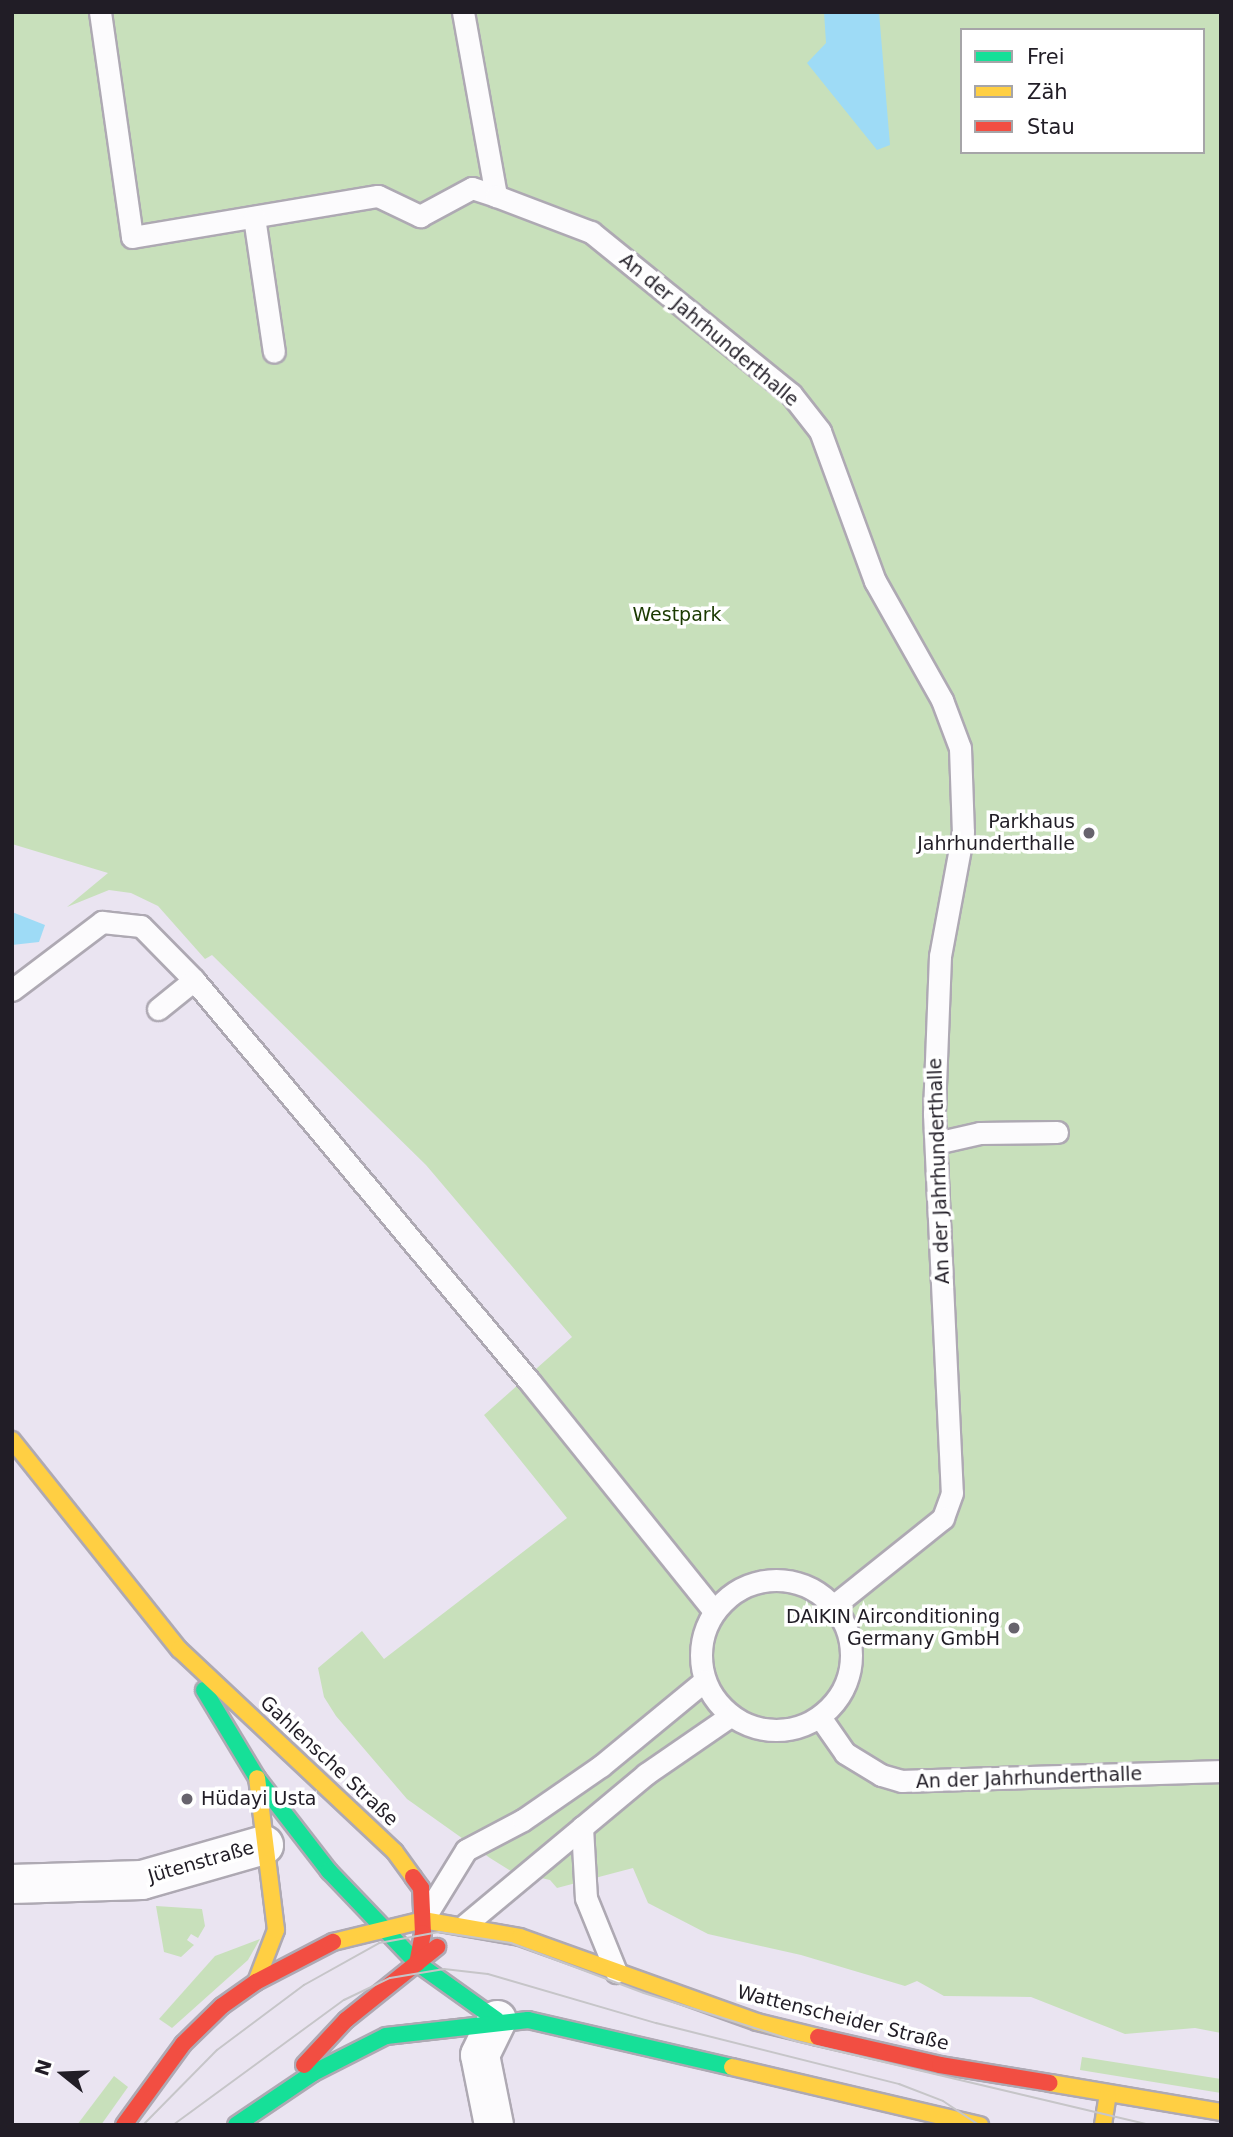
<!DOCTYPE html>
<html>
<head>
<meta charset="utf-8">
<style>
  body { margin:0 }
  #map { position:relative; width:1233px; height:2137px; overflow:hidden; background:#eae4f1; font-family:"DejaVu Sans",sans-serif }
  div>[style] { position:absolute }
  .green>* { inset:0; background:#c8e0bb }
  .water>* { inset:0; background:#9edbf6 }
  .roads { filter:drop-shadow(2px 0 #aea9b3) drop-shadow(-2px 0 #aea9b3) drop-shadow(0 2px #aea9b3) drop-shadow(0 -2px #aea9b3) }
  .lane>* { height:21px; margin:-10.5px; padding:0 10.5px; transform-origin:10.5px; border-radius:10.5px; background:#fcfbfd }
  .lane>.ring { margin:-10.5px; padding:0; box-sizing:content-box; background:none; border:21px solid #fcfbfd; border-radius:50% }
  .street>* { height:38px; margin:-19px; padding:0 19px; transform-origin:19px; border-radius:19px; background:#fcfbfd }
  .fast>* { height:16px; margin:-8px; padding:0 8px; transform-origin:8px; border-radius:8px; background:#16e098 }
  .slow>* { height:16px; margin:-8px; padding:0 8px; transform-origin:8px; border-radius:8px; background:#ffcf43 }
  .jam>* { height:16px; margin:-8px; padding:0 8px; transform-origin:8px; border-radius:8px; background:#f24e42 }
  .tram>* { height:2px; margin:-1px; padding:0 1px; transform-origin:1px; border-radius:1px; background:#c6c5c8 }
  .dots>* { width:19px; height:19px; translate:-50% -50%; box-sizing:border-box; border:4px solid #fff; border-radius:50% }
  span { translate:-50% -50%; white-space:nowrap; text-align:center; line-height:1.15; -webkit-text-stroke:7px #fff; paint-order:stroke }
  .street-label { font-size:19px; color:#211d26 }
  .park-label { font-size:19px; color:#1a3900 }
  .poi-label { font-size:19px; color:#211d26 }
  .right { translate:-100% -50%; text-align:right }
  .left { translate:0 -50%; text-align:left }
  .frame { position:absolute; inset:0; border:14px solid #211d26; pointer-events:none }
  .legend { position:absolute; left:960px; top:28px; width:245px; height:126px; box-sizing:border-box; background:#fff; border:2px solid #a6a5a8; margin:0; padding:9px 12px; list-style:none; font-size:21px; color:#211d26 }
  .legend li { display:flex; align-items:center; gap:14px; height:35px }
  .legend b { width:35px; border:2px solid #a6a5a8 }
  .north { position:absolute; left:28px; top:2039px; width:70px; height:70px; -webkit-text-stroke:5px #fff; paint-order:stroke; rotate:288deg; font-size:19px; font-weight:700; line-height:28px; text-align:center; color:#211d26 }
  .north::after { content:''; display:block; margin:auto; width:24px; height:32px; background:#211d26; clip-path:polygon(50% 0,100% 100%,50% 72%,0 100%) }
</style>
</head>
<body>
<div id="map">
  <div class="green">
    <i style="clip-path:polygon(evenodd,12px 12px,1221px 12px,1221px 2033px,1195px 2028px,1125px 2034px,1031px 1997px,944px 1996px,917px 1981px,905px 1986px,801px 1955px,708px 1934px,648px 1903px,633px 1868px,557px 1888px,550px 1880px,511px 1871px,490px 1858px,407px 1799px,336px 1716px,324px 1697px,318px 1668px,362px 1631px,384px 1659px,567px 1518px,484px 1415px,572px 1337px,426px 1165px,212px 955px,205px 959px,158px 906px,131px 893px,109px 890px,67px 907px,108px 873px,12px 844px,12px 12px,962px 30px,1203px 30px,1203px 152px,962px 152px,962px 30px)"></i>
    <i style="clip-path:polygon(156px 1906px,202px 1909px,205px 1926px,198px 1938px,191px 1934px,187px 1940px,194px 1945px,181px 1957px,164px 1952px)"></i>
    <i style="clip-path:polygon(260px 1939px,248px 1960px,172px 2028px,159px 2019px,215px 1956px)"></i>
    <i style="clip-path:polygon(1082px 2057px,1221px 2079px,1221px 2093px,1080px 2070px)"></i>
    <i style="clip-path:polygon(114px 2076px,128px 2087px,101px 2125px,77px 2125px)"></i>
  </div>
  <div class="water">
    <i style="clip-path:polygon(824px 12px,879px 12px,890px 145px,877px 150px,807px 63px,826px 43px)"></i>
    <i style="clip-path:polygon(12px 912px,45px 925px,39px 942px,12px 945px)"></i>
  </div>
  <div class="roads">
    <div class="lane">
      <i style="left:100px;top:12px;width:227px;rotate:81.9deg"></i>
      <i style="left:132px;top:237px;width:249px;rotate:-9.5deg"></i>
      <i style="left:378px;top:196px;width:47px;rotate:25.5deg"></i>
      <i style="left:420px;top:216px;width:59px;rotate:-28.3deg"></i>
      <i style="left:472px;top:188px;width:25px;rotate:18deg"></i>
      <i style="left:463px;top:12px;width:187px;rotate:79.8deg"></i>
      <i style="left:496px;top:196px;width:102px;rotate:20.8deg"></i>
      <i style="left:591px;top:232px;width:257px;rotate:39deg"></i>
      <i style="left:791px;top:394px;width:47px;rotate:51.9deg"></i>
      <i style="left:820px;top:431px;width:160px;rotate:69.9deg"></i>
      <i style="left:875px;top:581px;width:137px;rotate:60.6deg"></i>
      <i style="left:942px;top:700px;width:51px;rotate:69.4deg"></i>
      <i style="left:960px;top:748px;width:84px;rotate:88deg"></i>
      <i style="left:963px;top:832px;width:126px;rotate:100.5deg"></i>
      <i style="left:940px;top:956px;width:158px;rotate:92.2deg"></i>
      <i style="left:934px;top:1114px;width:379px;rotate:87.3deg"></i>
      <i style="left:952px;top:1493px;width:27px;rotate:110deg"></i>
      <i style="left:943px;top:1518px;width:141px;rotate:141.3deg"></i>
      <i style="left:254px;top:217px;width:136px;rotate:81.6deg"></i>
      <i style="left:12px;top:990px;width:113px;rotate:-37.1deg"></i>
      <i style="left:102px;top:922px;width:39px;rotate:6deg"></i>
      <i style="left:141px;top:926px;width:76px;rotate:45.5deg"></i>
      <i style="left:194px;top:980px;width:524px;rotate:50.11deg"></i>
      <i style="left:530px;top:1382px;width:294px;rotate:51.2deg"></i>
      <i style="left:158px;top:1009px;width:46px;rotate:-38.9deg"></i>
      <i style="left:936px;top:1143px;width:45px;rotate:-12.8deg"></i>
      <i style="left:980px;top:1133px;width:77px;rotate:-0.7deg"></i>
      <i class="ring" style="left:701px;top:1580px;width:129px;height:129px"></i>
      <i style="left:820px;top:1717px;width:44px;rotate:55.2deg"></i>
      <i style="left:845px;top:1753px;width:42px;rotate:31.4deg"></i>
      <i style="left:881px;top:1775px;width:22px;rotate:16deg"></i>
      <i style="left:902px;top:1781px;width:319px;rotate:-1.8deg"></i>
      <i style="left:582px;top:1827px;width:71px;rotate:86.8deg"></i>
      <i style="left:586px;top:1898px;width:80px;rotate:67.9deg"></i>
      <i style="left:426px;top:1915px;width:76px;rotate:-58.4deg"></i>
      <i style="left:466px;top:1850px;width:64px;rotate:-27.8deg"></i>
      <i style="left:523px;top:1820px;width:95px;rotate:-34.7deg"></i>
      <i style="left:601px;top:1766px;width:134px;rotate:-39.5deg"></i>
      <i style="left:466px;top:1924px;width:234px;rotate:-39.8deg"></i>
      <i style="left:646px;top:1774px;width:102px;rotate:-34.6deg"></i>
    </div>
    <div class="street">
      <i style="left:12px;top:1884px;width:130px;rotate:-1.8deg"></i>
      <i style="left:142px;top:1880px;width:127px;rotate:-16deg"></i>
      <i style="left:494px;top:2125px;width:71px;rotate:-101.3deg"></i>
      <i style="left:480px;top:2055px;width:39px;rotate:-64deg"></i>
    </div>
    <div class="fast">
      <i style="left:204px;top:1690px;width:103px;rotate:58.9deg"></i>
      <i style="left:257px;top:1778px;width:118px;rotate:52.3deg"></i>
      <i style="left:329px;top:1871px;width:127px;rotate:46.3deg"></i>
      <i style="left:417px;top:1963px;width:98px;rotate:35.5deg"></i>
      <i style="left:236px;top:2125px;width:93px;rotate:-34deg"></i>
      <i style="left:313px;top:2073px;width:82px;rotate:-26.9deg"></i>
      <i style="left:386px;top:2036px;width:143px;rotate:-6.4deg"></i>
      <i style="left:528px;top:2020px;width:209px;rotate:13deg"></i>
    </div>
    <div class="slow">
      <i style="left:12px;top:1440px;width:268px;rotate:51.4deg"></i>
      <i style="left:179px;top:1649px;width:296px;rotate:43.2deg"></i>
      <i style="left:395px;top:1852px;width:31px;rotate:54deg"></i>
      <i style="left:333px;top:1942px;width:93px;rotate:-13.7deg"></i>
      <i style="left:423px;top:1920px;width:98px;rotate:9.9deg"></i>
      <i style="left:520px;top:1937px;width:252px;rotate:19.7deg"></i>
      <i style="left:757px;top:2022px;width:63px;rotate:13.8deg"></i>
      <i style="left:256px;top:1982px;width:56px;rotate:-69deg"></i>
      <i style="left:276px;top:1930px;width:153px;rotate:-97.1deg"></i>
      <i style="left:732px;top:2067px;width:255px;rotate:13.2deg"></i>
      <i style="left:1050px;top:2083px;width:173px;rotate:9.6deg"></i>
      <i style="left:1103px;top:2125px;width:32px;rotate:-81deg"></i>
    </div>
    <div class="jam">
      <i style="left:413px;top:1877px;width:14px;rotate:54deg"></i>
      <i style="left:421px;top:1888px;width:45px;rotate:87.5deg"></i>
      <i style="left:423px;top:1933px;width:31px;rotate:101deg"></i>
      <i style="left:818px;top:2037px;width:125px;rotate:12.9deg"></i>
      <i style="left:940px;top:2065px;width:111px;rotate:9.3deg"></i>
      <i style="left:304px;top:2065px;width:62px;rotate:-47deg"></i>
      <i style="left:346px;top:2020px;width:117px;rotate:-38.7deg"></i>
      <i style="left:124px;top:2125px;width:100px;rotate:-53.9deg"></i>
      <i style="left:183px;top:2044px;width:54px;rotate:-44.3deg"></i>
      <i style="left:222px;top:2006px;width:42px;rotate:-35.2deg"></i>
      <i style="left:256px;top:1982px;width:87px;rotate:-27.5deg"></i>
    </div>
  </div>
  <div class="tram">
    <i style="left:143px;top:2125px;width:105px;rotate:-45.4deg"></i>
    <i style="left:217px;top:2050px;width:109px;rotate:-36.8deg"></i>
    <i style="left:304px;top:1985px;width:86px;rotate:-29.2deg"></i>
    <i style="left:379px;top:1943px;width:61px;rotate:-10.4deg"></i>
    <i style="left:439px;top:1932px;width:73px;rotate:8.7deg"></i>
    <i style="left:511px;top:1943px;width:142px;rotate:20.6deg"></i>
    <i style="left:644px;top:1993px;width:158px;rotate:17.6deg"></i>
    <i style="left:795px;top:2041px;width:365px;rotate:13.3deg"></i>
    <i style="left:173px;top:2125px;width:212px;rotate:-36.2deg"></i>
    <i style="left:344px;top:2000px;width:51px;rotate:-25.6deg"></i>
    <i style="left:390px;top:1978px;width:55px;rotate:-9.5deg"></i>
    <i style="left:444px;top:1969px;width:44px;rotate:6.5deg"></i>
    <i style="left:488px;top:1974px;width:175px;rotate:16.3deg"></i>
    <i style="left:656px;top:2023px;width:251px;rotate:14.1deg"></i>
    <i style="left:899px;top:2084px;width:47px;rotate:21.1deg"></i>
    <i style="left:943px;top:2101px;width:43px;rotate:33.7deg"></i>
  </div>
  <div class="dots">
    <i style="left:1089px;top:833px;background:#67636d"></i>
    <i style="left:1014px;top:1628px;background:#67636d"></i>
    <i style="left:187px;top:1799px;background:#67636d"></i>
  </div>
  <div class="street-label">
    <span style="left:709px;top:330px;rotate:40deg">An der Jahrhunderthalle</span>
    <span style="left:939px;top:1171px;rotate:-92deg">An der Jahrhunderthalle</span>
    <span style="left:329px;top:1761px;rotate:43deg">Gahlensche Straße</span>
    <span style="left:1029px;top:1778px;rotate:-2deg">An der Jahrhunderthalle</span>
    <span style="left:201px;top:1862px;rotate:-16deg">Jütenstraße</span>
    <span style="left:843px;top:2018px;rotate:14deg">Wattenscheider Straße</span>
  </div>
  <div class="park-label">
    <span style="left:677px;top:615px">Westpark</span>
  </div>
  <div class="poi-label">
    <span class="right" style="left:1075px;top:833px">Parkhaus<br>Jahrhunderthalle</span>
    <span class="right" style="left:1000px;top:1628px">DAIKIN Airconditioning<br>Germany GmbH</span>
    <span class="left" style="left:201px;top:1799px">Hüdayi Usta</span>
  </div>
  <div class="frame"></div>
  <ul class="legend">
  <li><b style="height:9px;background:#16e098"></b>Frei</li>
  <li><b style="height:9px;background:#ffcf43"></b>Zäh</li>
  <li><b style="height:9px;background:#f24e42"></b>Stau</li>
  </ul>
  <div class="north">N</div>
</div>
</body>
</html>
